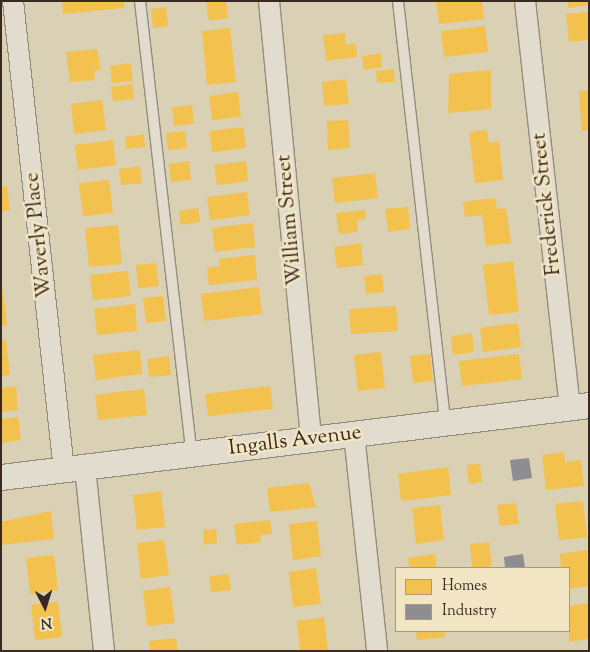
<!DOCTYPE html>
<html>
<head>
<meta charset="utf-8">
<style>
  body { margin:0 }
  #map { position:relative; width:590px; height:652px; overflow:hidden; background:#dad0b4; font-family:"Sorts Mill Goudy",serif }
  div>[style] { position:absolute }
  .homes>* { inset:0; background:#f2c14e }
  .industry>* { inset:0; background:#8d8d92 }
  .roads { filter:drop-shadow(1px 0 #948c7b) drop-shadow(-1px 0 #948c7b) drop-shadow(0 1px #948c7b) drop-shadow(0 -1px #948c7b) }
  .service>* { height:10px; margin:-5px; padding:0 5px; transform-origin:5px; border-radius:5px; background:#e1dcce }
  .minor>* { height:20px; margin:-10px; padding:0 10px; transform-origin:10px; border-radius:10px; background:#e1dcce }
  .tertiary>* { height:25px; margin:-12.5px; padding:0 12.5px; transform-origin:12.5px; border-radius:12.5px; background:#e1dcce }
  span { translate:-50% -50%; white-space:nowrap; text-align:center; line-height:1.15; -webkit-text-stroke:5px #f1e5c4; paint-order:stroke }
  .street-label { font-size:21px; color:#3a2920 }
  .frame { position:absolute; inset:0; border:2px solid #3a2920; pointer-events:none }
  .legend { position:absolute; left:395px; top:567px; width:175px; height:65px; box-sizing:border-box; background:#f1e5c4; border:1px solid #a89a82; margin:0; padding:6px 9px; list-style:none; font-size:15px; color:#3a2920 }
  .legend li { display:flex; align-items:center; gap:10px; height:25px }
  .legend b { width:25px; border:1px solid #a89a82 }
  .north { position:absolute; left:20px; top:582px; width:50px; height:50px; -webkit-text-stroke:4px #f1e5c4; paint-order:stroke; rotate:175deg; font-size:14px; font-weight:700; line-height:20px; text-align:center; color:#3a2920 }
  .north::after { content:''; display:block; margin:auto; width:18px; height:22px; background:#3a2920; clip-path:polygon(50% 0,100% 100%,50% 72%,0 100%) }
</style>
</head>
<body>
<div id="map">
  <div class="homes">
    <i style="clip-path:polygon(62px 1px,124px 1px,124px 8px,63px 14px)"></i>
    <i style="clip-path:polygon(206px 1px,226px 1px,228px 18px,209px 21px)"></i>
    <i style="clip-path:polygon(436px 1px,482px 1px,484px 19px,439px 24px)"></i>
    <i style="clip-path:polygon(567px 1px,589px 1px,589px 5px,568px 8px)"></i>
    <i style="clip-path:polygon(166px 7px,168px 26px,153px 28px,151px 9px)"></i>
    <i style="clip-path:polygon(589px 12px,589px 40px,569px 42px,566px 14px)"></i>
    <i style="clip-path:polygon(485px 26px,488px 52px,444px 57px,441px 31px)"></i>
    <i style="clip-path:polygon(230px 28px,236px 82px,207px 85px,202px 31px)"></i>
    <i style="clip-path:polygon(345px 33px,346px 45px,356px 43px,357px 57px,326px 61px,323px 35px)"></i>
    <i style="clip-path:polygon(97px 49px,101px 70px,94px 71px,95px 80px,70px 82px,66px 52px)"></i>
    <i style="clip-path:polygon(381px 53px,382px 67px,364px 70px,362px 56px)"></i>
    <i style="clip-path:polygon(131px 63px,133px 81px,112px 83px,110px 66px)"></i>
    <i style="clip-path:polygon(394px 69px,395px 82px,377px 83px,376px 71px)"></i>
    <i style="clip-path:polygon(491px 70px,491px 109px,448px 113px,449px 74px)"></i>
    <i style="clip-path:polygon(346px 79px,349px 104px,324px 106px,322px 82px)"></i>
    <i style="clip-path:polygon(132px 84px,134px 99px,113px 101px,111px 87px)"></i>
    <i style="clip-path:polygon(589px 90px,589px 130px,582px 131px,579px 91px)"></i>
    <i style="clip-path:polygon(238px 92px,241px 117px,212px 120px,209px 96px)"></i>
    <i style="clip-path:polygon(102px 100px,106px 130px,74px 134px,71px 104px)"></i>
    <i style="clip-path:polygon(192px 105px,194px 124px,174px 126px,172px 107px)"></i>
    <i style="clip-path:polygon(348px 120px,350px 148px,328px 150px,327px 121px)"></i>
    <i style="clip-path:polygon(243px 127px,246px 148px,212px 152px,209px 131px)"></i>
    <i style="clip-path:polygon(487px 130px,489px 143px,499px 141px,503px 180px,475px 183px,469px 132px)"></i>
    <i style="clip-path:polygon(185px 131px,187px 148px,168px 150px,166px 133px)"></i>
    <i style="clip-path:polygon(144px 134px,145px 147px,126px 149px,125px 137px)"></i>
    <i style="clip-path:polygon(113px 140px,116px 165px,78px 170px,75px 145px)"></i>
    <i style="clip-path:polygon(189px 161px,191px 180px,171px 182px,169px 164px)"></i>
    <i style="clip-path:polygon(246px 161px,248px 181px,217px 185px,214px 165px)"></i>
    <i style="clip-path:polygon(140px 166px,142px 183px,121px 185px,119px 169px)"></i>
    <i style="clip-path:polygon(375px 173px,378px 198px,335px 203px,332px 178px)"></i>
    <i style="clip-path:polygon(109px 180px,113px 213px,83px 216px,79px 183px)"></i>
    <i style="clip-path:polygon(7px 186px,10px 210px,1px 211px,1px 187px)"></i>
    <i style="clip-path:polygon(247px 192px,250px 215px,210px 220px,207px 197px)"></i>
    <i style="clip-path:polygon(495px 198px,497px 209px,506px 208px,511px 243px,486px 246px,482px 215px,465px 217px,463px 202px)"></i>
    <i style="clip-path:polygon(408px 207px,410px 229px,388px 232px,385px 209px)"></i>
    <i style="clip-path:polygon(198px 208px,200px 222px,181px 225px,179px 211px)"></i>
    <i style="clip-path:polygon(365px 210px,366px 219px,357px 220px,358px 232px,339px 234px,336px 213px)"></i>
    <i style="clip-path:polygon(253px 223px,255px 247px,215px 252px,212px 228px)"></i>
    <i style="clip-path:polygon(118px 225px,122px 264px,89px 267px,85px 228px)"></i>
    <i style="clip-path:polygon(361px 243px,363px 265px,337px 268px,334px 247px)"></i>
    <i style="clip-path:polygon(255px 255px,257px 280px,209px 285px,207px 268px,220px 266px,219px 259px)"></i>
    <i style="clip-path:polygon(513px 261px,519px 312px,489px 315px,483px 265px)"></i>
    <i style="clip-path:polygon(156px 263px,159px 286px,138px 288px,136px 265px)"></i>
    <i style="clip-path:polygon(128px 271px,131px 296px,93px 300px,90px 275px)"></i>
    <i style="clip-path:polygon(382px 274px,384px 292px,366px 294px,364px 276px)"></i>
    <i style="clip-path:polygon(259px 287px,262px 314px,204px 321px,201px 294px)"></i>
    <i style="clip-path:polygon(3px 290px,7px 325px,1px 326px,1px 291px)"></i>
    <i style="clip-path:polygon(163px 296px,166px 321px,146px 323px,143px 298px)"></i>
    <i style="clip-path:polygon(135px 304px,137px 331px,97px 335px,94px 309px)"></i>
    <i style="clip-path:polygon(396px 306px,398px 331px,351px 334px,349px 309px)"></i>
    <i style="clip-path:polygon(518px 323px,521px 347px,483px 352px,480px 328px)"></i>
    <i style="clip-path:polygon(472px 333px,474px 352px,453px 355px,451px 336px)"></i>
    <i style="clip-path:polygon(6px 340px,10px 375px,1px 376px,1px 341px)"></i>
    <i style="clip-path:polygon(140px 350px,142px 374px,96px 380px,93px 355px)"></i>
    <i style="clip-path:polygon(381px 352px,385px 388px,358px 391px,354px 355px)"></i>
    <i style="clip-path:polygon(430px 354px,433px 381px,413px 383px,410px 356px)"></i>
    <i style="clip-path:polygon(519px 354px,522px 379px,462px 386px,459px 361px)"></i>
    <i style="clip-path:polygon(169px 356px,171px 375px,149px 377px,147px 359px)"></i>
    <i style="clip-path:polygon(16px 386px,18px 410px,1px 412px,1px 388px)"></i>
    <i style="clip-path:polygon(270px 386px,273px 409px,208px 416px,205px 394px)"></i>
    <i style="clip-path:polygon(144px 389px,147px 415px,98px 420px,95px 395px)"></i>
    <i style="clip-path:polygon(18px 417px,21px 440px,1px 443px,1px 419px)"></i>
    <i style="clip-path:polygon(564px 452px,565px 462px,581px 460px,584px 486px,546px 490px,542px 455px)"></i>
    <i style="clip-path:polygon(480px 464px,482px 482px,469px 484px,467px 465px)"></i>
    <i style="clip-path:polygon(448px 467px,451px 495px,401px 501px,398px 474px)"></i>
    <i style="clip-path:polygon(309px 483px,316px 507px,270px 512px,267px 488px)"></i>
    <i style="clip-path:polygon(161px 491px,165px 527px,137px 530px,133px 495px)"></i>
    <i style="clip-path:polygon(583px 501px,587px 537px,559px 540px,555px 504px)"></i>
    <i style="clip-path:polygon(516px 503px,519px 524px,500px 526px,497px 505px)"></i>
    <i style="clip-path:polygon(440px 505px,444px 540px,416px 544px,412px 508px)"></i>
    <i style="clip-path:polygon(51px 511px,54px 539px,1px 545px,1px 522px)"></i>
    <i style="clip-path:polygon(270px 520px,272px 534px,260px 535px,261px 542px,237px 545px,234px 524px)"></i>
    <i style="clip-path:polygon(317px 521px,321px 556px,293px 560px,289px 524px)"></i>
    <i style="clip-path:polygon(216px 529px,217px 543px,204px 545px,203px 530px)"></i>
    <i style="clip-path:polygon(164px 540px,169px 575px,141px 579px,137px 543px)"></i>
    <i style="clip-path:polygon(489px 542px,492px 566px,472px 568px,470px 544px)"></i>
    <i style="clip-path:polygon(587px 550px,589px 586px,569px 589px,569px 568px,561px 568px,560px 554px)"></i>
    <i style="clip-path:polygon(435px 554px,437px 568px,409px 568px,408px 558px)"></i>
    <i style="clip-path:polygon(54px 555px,58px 590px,30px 594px,26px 558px)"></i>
    <i style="clip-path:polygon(316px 568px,321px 604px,293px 607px,289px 572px)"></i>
    <i style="clip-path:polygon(229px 574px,231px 590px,211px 592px,209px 576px)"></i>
    <i style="clip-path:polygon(170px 587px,175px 623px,147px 626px,143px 591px)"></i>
    <i style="clip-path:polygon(58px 602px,62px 637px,35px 640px,31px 605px)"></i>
    <i style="clip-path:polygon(589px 603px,589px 639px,569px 642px,569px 606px)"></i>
    <i style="clip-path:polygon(324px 617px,328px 651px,300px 651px,297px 621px)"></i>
    <i style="clip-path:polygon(416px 631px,444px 631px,445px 637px,417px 640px)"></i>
    <i style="clip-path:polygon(176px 638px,178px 651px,150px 651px,149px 641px)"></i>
  </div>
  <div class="industry">
    <i style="clip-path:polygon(529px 458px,532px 478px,513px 481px,510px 460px)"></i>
    <i style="clip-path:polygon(523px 554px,525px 568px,505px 568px,504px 557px)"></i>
  </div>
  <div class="roads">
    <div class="service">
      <i style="left:140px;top:1px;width:456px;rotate:83.5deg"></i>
      <i style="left:398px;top:1px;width:424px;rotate:83.6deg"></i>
    </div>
    <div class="minor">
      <i style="left:13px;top:1px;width:471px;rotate:83.8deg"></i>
      <i style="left:269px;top:1px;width:440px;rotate:84.5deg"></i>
      <i style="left:525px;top:1px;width:408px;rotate:83.7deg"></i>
      <i style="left:354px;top:434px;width:218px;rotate:83.9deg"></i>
      <i style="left:85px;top:467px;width:185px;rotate:84.1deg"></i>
    </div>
    <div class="tertiary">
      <i style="left:1px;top:477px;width:592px;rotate:-6.98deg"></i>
    </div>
  </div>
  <div class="street-label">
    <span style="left:547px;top:204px;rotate:-96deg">Frederick Street</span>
    <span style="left:290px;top:220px;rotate:-95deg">William Street</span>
    <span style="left:39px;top:235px;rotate:-96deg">Waverly Place</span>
    <span style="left:295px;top:441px;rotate:-7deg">Ingalls Avenue</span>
  </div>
  <div class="frame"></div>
  <ul class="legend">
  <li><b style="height:14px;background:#f2c14e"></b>Homes</li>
  <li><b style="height:14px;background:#8d8d92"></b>Industry</li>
  </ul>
  <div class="north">N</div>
</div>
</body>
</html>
